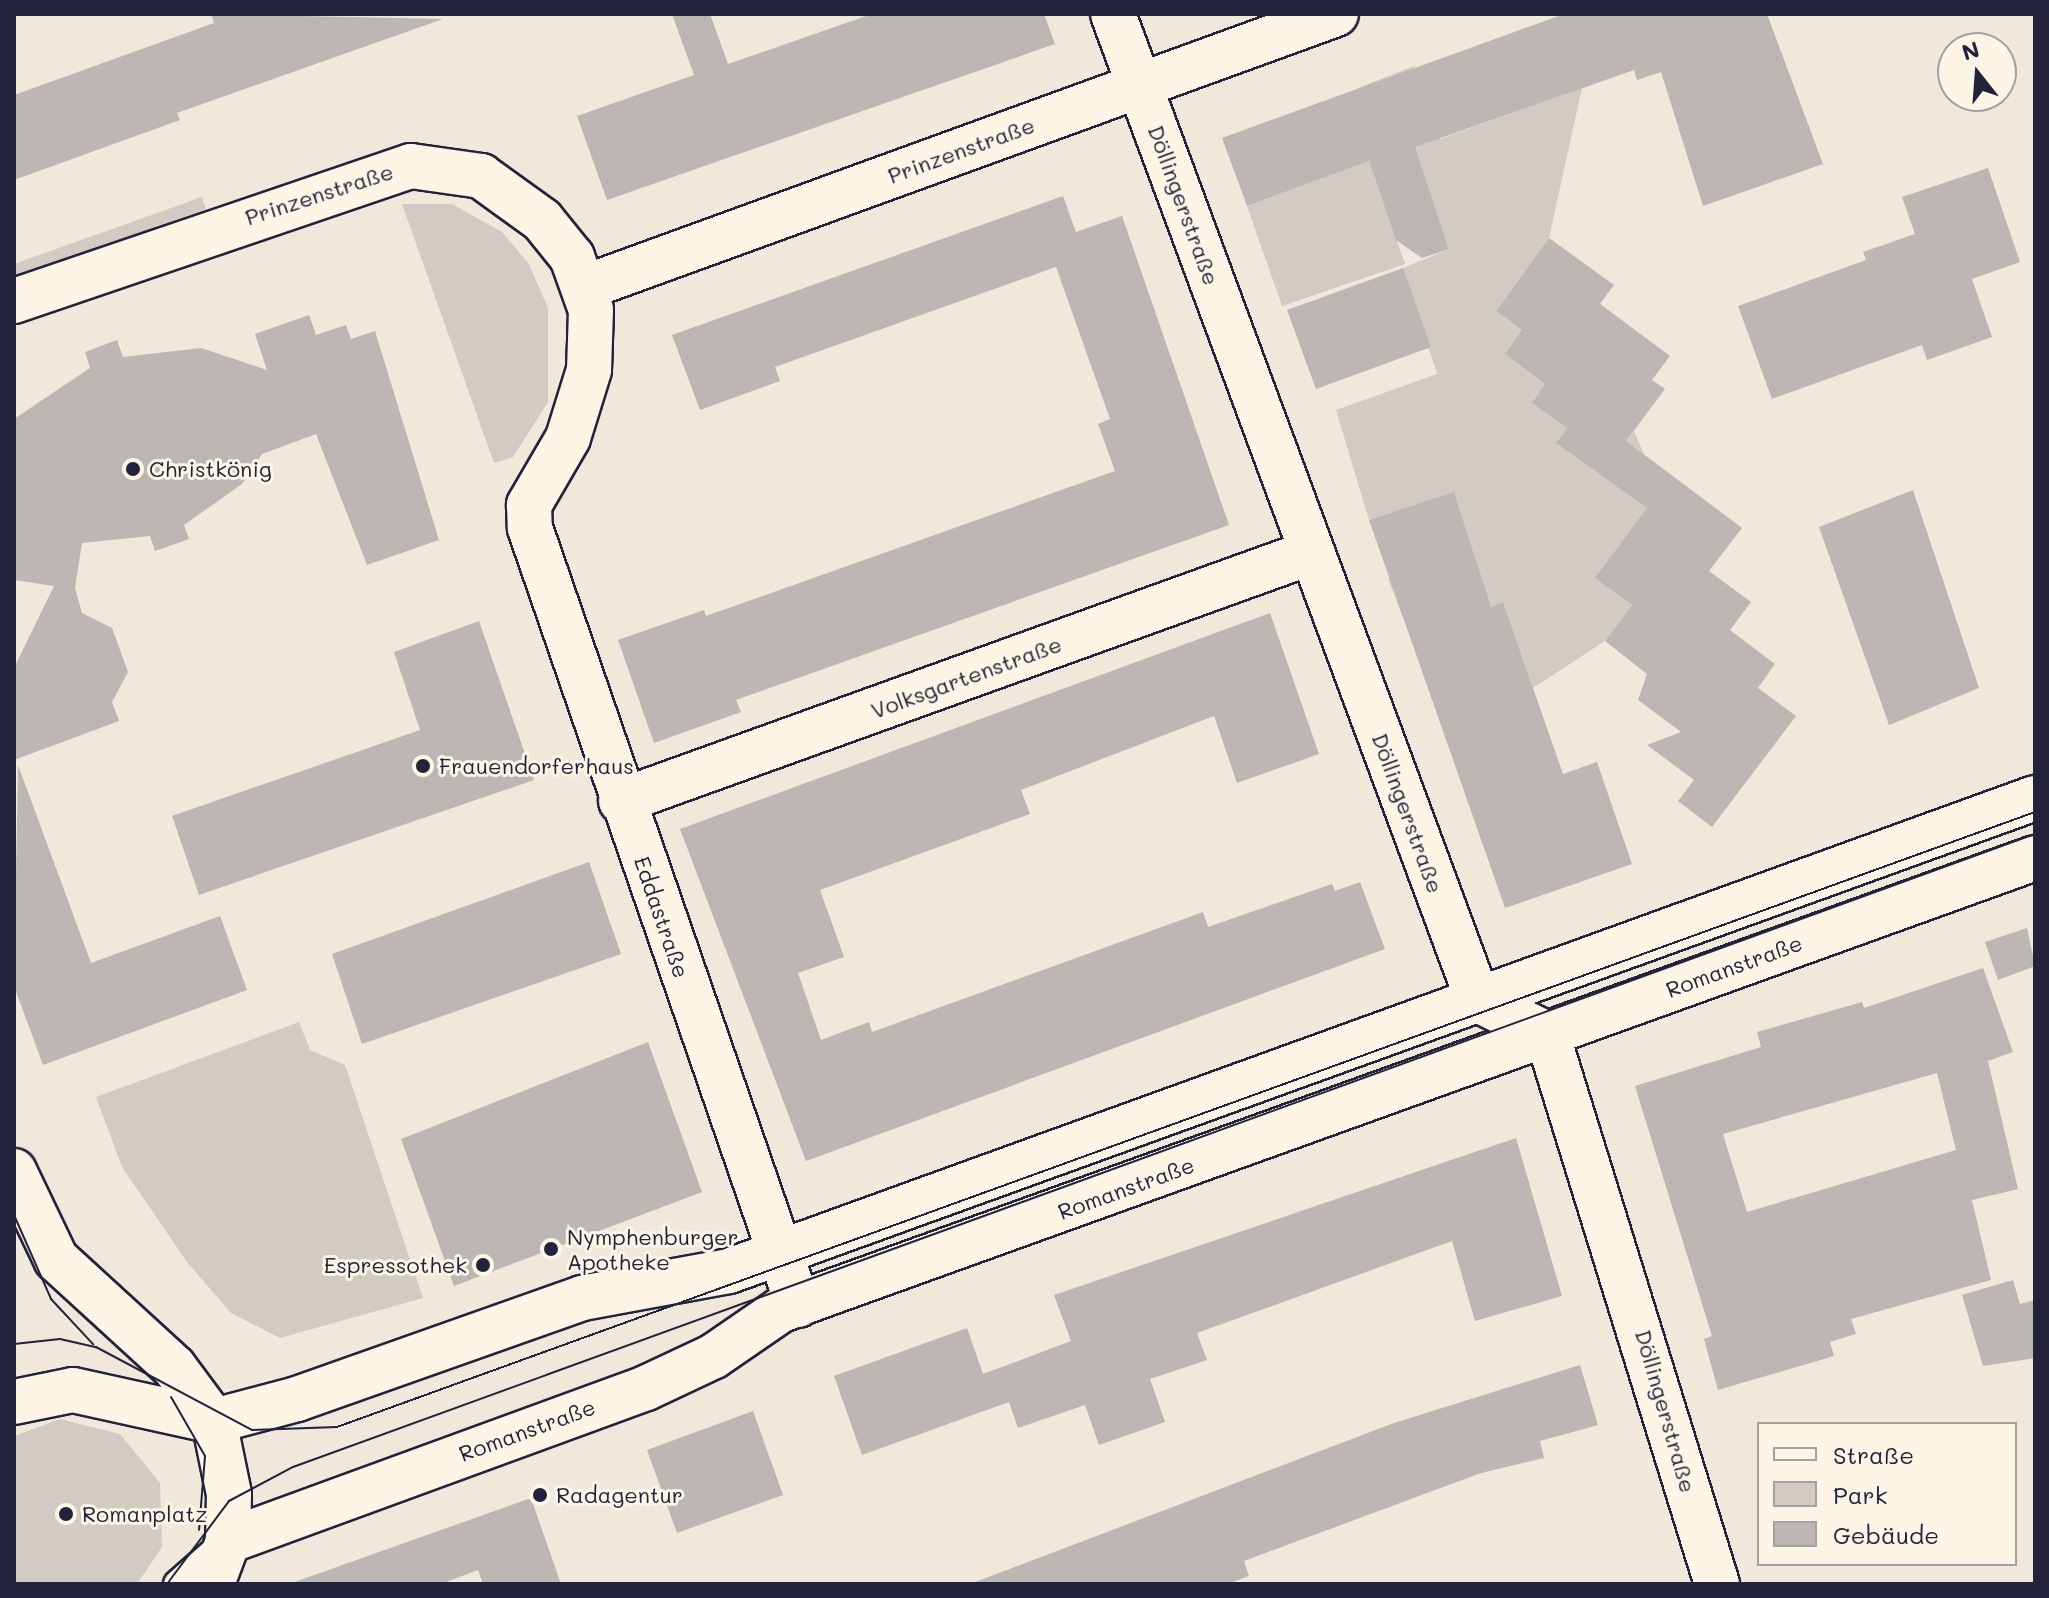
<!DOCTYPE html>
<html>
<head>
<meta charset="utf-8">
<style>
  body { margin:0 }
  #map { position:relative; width:2049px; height:1598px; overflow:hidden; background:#efe8db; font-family:Mali,sans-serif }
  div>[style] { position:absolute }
  .green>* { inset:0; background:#d1cbc3 }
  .building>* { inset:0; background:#bcb7b3 }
  .roads { filter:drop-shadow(2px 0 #22223b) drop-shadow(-2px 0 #22223b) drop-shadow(0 2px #22223b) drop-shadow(0 -2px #22223b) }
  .lane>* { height:26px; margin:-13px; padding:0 13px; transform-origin:13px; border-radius:13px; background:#fcf5e5 }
  .street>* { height:44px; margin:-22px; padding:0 22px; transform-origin:22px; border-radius:22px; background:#fcf5e5 }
  .secondary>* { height:44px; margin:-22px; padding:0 22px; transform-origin:22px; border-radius:22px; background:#fcf5e5 }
  .primary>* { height:44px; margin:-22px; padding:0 22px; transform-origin:22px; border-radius:22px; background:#fcf5e5 }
  .tram>* { height:2px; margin:-1px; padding:0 1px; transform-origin:1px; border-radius:1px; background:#22223b }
  .dots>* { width:22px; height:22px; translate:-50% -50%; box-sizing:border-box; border:4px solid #fcf5e5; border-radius:50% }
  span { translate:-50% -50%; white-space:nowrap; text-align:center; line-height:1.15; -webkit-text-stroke:6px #fcf5e5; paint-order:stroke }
  .street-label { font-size:22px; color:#22223b }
  .poi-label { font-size:22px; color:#22223b }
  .left { translate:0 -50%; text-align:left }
  .right { translate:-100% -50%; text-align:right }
  .frame { position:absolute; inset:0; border:16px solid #22223b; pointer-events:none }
  .legend { position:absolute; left:1757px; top:1422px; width:260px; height:144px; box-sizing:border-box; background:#fcf5e5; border:2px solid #a5a1a1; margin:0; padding:10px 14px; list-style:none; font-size:24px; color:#22223b }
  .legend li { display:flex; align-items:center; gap:16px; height:40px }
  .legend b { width:40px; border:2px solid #a5a1a1 }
  .north { position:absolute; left:1937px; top:32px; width:80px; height:80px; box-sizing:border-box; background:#fcf5e5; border:2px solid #a5a1a1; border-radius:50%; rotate:343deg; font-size:22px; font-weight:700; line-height:32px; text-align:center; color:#22223b }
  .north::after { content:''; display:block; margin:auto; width:28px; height:36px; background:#22223b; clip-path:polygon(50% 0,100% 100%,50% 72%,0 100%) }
</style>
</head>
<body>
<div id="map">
  <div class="green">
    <i style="clip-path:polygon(1414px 66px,1440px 139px,1582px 88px,1549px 238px,1496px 311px,1522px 330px,1505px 354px,1545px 384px,1532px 403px,1567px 428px,1556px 443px,1601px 475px,1634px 431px,1660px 491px,1596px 578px,1632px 605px,1605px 641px,1533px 688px,1503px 603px,1410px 635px,1388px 579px,1473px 551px,1454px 493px,1369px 520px,1336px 410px,1437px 374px,1403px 268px,1449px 249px,1420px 164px,1375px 179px,1405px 264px,1282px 306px,1247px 206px,1382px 156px,1358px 88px)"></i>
    <i style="clip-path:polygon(202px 197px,206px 209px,14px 278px,14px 264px)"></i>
    <i style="clip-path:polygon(402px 204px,452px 204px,502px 232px,529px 264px,548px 308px,548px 402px,513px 457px,494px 463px)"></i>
    <i style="clip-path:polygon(299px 1022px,310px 1050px,345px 1065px,423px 1298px,280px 1338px,231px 1313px,187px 1262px,122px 1167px,96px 1097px)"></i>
    <i style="clip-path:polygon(60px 1419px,120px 1434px,160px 1483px,162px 1547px,137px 1584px,14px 1584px,14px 1436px)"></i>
  </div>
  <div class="building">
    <i style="clip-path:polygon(211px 14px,443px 19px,177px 113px,180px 120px,14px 180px,14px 95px,214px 23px)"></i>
    <i style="clip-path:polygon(672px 14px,710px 14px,728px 64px,872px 14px,1044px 14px,1055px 44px,607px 200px,577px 116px,694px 75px)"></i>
    <i style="clip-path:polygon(1564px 14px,1767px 14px,1823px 164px,1703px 206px,1661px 72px,1637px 80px,1634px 70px,1415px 147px,1449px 249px,1422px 258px,1396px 240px,1369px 161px,1247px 206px,1222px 138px)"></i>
    <i style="clip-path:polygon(1988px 168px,2020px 262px,1972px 279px,1992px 337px,1927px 360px,1922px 345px,1772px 399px,1738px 306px,1866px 260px,1863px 252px,1915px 234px,1902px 197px)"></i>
    <i style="clip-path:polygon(1063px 196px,1076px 232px,1122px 216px,1229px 525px,736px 700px,741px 712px,654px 743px,618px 640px,704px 610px,706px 616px,1115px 471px,1098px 424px,1110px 419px,1056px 267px,775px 367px,780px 381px,700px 410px,672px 335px)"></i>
    <i style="clip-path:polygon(1549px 238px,1614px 285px,1600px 304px,1670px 356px,1652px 380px,1665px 389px,1626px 441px,1742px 528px,1709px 571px,1751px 602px,1730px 630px,1775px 664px,1758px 688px,1796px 716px,1712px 827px,1678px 801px,1694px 780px,1647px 745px,1681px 732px,1638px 700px,1647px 674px,1605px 641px,1632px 605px,1595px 578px,1647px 508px,1556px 443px,1567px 428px,1532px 403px,1545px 384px,1505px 354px,1522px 330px,1496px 311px)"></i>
    <i style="clip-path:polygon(1403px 268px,1431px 347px,1316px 389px,1287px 310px)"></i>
    <i style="clip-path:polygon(309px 315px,316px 335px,346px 325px,351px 339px,375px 331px,439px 540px,367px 565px,316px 434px,262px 454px,242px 484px,184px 525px,189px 539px,155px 551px,150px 536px,82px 543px,75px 588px,82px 613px,112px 628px,128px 672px,112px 702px,119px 721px,14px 760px,14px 668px,54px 586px,14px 580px,14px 419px,90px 368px,85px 352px,117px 340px,123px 357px,201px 348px,267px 370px,255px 334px)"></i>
    <i style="clip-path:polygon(1913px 490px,1979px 688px,1889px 725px,1819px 527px)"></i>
    <i style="clip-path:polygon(1454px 492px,1491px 607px,1503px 602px,1563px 774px,1597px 762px,1632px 864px,1505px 908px,1369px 520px)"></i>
    <i style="clip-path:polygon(1270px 613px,1319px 754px,1237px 783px,1214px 716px,1021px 790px,1030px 814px,820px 890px,844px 957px,798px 973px,821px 1040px,869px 1022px,872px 1032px,1203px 912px,1208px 927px,1332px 884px,1335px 891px,1360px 882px,1385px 949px,806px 1161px,680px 829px)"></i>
    <i style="clip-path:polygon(479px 621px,534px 780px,199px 895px,172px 816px,420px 730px,394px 652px)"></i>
    <i style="clip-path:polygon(18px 765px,91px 963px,220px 916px,247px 990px,43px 1065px,14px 986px)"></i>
    <i style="clip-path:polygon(589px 862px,621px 954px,362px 1044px,332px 954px)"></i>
    <i style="clip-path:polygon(2027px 928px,2035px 966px,1998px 980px,1985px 942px)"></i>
    <i style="clip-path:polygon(evenodd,1983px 968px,2013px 1052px,1988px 1061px,2018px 1189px,1972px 1200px,1991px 1280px,1851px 1319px,1856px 1334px,1830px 1342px,1834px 1356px,1718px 1390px,1704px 1339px,1712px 1336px,1635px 1086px,1761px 1047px,1757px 1032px,1862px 1002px,1864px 1008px,1983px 968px,1937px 1073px,1956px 1150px,1747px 1212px,1723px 1134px,1937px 1073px)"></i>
    <i style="clip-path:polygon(648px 1042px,702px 1192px,454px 1286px,401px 1139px)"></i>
    <i style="clip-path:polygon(1516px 1138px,1562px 1296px,1475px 1321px,1452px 1241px,1197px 1333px,1207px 1360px,1150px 1379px,1165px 1422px,1099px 1445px,1085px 1405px,1018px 1428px,1009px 1402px,862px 1455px,834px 1376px,967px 1328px,983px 1374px,1071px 1341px,1054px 1295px)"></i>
    <i style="clip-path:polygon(2013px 1280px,2020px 1304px,2035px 1300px,2035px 1358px,1983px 1366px,1962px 1295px)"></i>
    <i style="clip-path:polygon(1580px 1365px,1598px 1425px,1540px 1441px,1544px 1458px,1481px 1473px,1244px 1561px,1249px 1576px,1227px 1584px,970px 1584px,1394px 1423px)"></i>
    <i style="clip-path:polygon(753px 1411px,783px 1495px,677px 1533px,647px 1450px)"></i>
    <i style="clip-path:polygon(531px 1498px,561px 1584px,483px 1584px,478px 1570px,441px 1584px,289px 1584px)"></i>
  </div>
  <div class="roads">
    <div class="lane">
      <i style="left:177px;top:1584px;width:56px;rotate:-41.4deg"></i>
    </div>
    <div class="street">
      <i style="left:1113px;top:14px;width:1051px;rotate:69.69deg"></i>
      <i style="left:1478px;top:1000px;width:77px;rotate:26.2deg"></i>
      <i style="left:1547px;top:1034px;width:576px;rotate:72.82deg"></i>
      <i style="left:586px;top:287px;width:798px;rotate:-20deg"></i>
      <i style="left:14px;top:301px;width:419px;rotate:-18.8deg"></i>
      <i style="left:411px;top:166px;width:71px;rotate:8.1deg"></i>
      <i style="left:481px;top:176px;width:75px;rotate:35.8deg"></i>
      <i style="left:542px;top:220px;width:48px;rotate:51deg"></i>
      <i style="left:572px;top:257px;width:56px;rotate:70.3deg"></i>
      <i style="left:591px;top:310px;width:60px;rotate:91.9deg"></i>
      <i style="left:589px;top:370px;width:71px;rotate:107.2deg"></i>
      <i style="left:568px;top:438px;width:78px;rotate:120.2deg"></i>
      <i style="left:529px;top:505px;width:23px;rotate:88deg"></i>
      <i style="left:530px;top:528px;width:822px;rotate:70.97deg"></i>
      <i style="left:621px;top:801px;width:734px;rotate:-19.82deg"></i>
    </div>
    <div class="secondary">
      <i style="left:14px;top:1402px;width:60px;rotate:-11.5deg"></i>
      <i style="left:73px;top:1390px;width:144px;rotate:12.4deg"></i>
      <i style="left:214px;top:1421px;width:86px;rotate:-14.8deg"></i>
      <i style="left:297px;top:1399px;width:302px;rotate:-19.5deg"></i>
      <i style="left:582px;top:1298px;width:149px;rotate:-10.4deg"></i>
      <i style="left:729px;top:1271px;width:1389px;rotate:-19.91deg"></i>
      <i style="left:228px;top:1541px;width:445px;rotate:-20.1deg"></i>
      <i style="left:646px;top:1388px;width:75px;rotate:-25.2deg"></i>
      <i style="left:714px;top:1356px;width:81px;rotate:-34.5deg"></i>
      <i style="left:781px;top:1310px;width:1333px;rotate:-19.82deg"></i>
    </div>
    <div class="primary">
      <i style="left:14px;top:1171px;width:98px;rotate:64.5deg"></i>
      <i style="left:56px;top:1259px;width:160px;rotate:42.5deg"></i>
      <i style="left:174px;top:1367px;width:67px;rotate:53.5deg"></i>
      <i style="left:214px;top:1421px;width:75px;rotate:78.4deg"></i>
      <i style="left:229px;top:1494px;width:47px;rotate:91.2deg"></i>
      <i style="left:228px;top:1541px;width:46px;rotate:110.4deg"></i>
    </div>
  </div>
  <div class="tram">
    <i style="left:14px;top:1215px;width:92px;rotate:66.2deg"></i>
    <i style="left:51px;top:1299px;width:62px;rotate:47deg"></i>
    <i style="left:14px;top:1344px;width:46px;rotate:-6.2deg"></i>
    <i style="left:60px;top:1339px;width:37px;rotate:13deg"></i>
    <i style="left:96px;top:1347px;width:177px;rotate:28deg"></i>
    <i style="left:252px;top:1430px;width:85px;rotate:-2deg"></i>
    <i style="left:337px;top:1427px;width:1806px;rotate:-19.91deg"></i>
    <i style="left:171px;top:1397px;width:68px;rotate:60deg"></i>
    <i style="left:205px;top:1456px;width:74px;rotate:94.6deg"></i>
    <i style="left:167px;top:1584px;width:104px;rotate:-53.2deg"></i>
    <i style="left:229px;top:1501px;width:72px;rotate:-28deg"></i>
    <i style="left:293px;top:1467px;width:1853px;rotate:-19.97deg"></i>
  </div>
  <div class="dots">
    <i style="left:133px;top:469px;background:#22223b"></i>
    <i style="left:423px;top:766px;background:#22223b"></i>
    <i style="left:551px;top:1249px;background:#22223b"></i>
    <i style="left:483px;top:1265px;background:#22223b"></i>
    <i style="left:540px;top:1495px;background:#22223b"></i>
    <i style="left:66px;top:1514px;background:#22223b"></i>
  </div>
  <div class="street-label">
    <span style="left:961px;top:150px;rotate:-20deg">Prinzenstraße</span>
    <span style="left:319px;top:194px;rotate:-18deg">Prinzenstraße</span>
    <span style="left:1184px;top:205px;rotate:70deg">Döllingerstraße</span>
    <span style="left:966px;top:677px;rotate:-20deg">Volksgartenstraße</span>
    <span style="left:1408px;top:813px;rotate:70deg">Döllingerstraße</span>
    <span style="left:662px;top:917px;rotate:71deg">Eddastraße</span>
    <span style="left:1734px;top:966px;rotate:-20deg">Romanstraße</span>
    <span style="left:1126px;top:1188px;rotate:-20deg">Romanstraße</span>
    <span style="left:1666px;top:1411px;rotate:74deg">Döllingerstraße</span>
    <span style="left:527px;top:1430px;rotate:-20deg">Romanstraße</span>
  </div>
  <div class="poi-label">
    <span class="left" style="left:149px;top:469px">Christkönig</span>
    <span class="left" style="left:439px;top:766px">Frauendorferhaus</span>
    <span class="left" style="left:567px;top:1249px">Nymphenburger<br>Apotheke</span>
    <span class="right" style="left:467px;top:1265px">Espressothek</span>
    <span class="left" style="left:556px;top:1495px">Radagentur</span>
    <span class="left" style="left:82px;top:1514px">Romanplatz</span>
  </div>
  <div class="frame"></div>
  <ul class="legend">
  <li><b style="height:10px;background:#fcf5e5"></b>Straße</li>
  <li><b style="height:22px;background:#d1cbc3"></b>Park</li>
  <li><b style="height:22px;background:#bcb7b3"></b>Gebäude</li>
  </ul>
  <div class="north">N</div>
</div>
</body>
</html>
